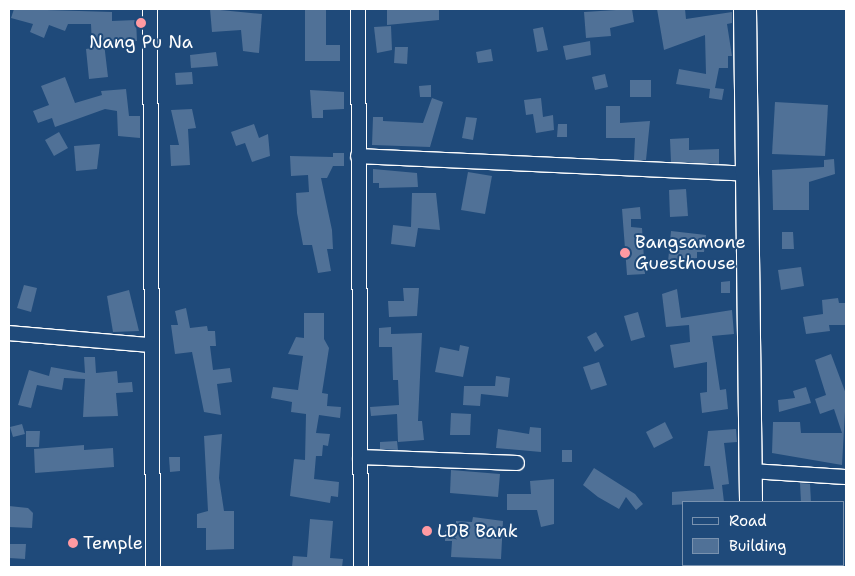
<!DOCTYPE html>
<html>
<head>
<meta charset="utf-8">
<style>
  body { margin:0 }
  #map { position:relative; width:855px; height:576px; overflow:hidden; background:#1f4a7a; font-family:"Shantell Sans",sans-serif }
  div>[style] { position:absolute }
  .building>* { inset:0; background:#507197 }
  .roads { filter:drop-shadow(1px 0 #fff) drop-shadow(-1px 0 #fff) drop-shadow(0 1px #fff) drop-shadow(0 -1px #fff) }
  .minor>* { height:14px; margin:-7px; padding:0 7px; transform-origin:7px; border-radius:7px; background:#1f4a7a }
  .trunk>* { height:22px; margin:-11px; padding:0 11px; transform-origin:11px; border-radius:11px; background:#1f4a7a }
  .dots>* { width:14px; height:14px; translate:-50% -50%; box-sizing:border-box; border:2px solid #1f4a7a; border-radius:50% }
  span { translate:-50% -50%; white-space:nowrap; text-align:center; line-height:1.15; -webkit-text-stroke:4px #1f4a7a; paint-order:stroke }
  .poi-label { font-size:18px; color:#fff }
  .left { translate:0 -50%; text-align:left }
  .frame { position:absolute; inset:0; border:10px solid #fff; pointer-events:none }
  .legend { position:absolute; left:682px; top:501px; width:162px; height:65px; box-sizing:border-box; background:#1f4a7a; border:1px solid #7992af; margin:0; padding:6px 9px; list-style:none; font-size:15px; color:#fff }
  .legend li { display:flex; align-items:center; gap:10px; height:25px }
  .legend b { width:25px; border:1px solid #7992af }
</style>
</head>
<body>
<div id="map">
  <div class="building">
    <i style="clip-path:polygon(14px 9px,112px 12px,112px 21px,136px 20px,137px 41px,104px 43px,108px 77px,89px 79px,86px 49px,92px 48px,91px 24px,68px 24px,65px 31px,49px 25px,44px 38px,30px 32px,33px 24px,11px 18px)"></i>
    <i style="clip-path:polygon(210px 9px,262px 14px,259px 53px,243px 51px,241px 30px,212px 32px)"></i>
    <i style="clip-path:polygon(305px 9px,326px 9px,326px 45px,340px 45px,340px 61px,305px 61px)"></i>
    <i style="clip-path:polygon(387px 9px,439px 9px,439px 20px,387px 25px)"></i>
    <i style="clip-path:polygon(632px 9px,634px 22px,610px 28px,611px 36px,586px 38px,584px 12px)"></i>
    <i style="clip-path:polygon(657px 9px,685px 9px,686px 19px,732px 12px,732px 23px,727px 24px,732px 56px,728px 56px,728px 68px,719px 68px,715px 88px,724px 89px,722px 100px,709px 98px,710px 89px,676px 84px,679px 69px,706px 74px,705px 35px,664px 50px)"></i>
    <i style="clip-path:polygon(391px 26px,392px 50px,377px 53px,374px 27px)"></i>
    <i style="clip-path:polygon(543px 27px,548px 50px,537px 52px,533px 29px)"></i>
    <i style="clip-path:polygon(590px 41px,591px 55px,566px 60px,563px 46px)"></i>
    <i style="clip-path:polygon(395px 47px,408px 47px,407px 64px,394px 63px)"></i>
    <i style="clip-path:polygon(491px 49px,493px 61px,478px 63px,476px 52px)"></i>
    <i style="clip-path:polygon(216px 52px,218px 66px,191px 68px,190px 55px)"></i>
    <i style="clip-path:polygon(192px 72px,193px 84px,176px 85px,175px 73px)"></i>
    <i style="clip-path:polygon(605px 74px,608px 87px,595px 90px,592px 77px)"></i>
    <i style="clip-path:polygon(65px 77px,75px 103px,102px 95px,101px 91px,126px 89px,129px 116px,140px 116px,140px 138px,118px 136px,117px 111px,105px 109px,55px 127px,52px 118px,38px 123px,33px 111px,49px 105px,41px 86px)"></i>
    <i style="clip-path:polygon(630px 80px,651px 80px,651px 97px,630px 97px)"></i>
    <i style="clip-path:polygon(431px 85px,431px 97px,420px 97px,419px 86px)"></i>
    <i style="clip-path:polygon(310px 90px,344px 92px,344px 109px,323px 110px,323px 118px,312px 118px)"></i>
    <i style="clip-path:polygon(432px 98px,443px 102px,430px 147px,372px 145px,373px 117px,383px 117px,383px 121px,423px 123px)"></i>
    <i style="clip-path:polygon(541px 98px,543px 117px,553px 115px,554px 130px,536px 133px,533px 114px,526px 115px,524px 100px)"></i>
    <i style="clip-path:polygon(775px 102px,828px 105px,825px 156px,772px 154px)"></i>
    <i style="clip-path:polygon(606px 106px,620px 106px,620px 123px,650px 121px,646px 160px,634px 160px,635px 138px,606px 138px)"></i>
    <i style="clip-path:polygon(192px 109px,196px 128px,188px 129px,190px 165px,171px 166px,170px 145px,179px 145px,171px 110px)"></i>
    <i style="clip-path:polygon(466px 117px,477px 118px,473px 140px,462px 138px)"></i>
    <i style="clip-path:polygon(254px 124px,259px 138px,268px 134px,270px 156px,252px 162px,245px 143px,236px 146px,231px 132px)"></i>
    <i style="clip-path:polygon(558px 124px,567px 124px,567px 137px,557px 137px)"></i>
    <i style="clip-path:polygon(59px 132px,68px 148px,54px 156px,45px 140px)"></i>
    <i style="clip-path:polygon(689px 138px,689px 150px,719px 149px,719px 164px,671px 162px,670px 139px)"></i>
    <i style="clip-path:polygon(100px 144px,97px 169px,76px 171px,74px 146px)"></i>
    <i style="clip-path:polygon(333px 153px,344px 153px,344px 166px,333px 166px,327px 178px,321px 178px,332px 230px,333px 249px,327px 249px,331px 271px,318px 273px,312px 245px,303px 245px,297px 213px,296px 193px,309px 192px,308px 175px,291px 176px,290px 156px,333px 157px)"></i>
    <i style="clip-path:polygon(834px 159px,835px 174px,809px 182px,809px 210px,773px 210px,772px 170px,824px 167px,824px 160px)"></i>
    <i style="clip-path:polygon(373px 169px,417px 173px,418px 187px,379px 188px,379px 183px,373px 183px)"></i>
    <i style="clip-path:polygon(468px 172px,492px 176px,485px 214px,461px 210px)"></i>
    <i style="clip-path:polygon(686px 189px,688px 216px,670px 217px,669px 190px)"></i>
    <i style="clip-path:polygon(412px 193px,436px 193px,440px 230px,418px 228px,415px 247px,391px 244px,393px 225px,411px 227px)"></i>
    <i style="clip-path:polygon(640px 207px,641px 219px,631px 219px,631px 227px,642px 228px,645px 274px,627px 275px,622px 209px)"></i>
    <i style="clip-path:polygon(671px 231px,706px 235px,704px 252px,697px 252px,697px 258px,668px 262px)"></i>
    <i style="clip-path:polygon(782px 232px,793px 232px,794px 249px,782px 249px)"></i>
    <i style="clip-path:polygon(801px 267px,804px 286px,781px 290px,778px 270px)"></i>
    <i style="clip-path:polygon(730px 281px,730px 293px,721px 293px,721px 282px)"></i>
    <i style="clip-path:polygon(24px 285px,37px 288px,31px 312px,17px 308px)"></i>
    <i style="clip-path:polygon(403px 288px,419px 288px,417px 316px,389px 317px,388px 301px,404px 301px)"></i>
    <i style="clip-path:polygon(677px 289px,681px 318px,732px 310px,734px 334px,712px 336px,720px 390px,726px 389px,728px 409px,702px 413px,700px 393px,707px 392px,707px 362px,674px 368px,670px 345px,690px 342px,689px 325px,666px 327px,662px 294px)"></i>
    <i style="clip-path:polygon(129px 290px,139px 331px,113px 332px,107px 296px)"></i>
    <i style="clip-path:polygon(838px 298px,839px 303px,846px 303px,846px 325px,829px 325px,830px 331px,806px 334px,803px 317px,823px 314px,822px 300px)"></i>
    <i style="clip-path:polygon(186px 308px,190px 328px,207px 326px,208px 331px,215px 331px,216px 346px,210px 346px,213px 370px,230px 368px,232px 382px,217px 384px,221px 415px,204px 412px,192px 352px,175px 354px,171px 325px,178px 325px,175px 311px)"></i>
    <i style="clip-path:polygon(638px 312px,645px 337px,631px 341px,624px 316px)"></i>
    <i style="clip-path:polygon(304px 313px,324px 313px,324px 339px,329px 348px,322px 393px,328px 394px,327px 406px,341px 407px,340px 418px,319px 415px,316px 433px,330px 434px,328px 446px,323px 445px,322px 456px,316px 456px,314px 479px,339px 482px,338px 497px,331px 496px,330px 503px,290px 496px,294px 459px,305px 460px,306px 414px,291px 412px,292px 402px,271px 398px,273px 387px,298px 390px,303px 356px,288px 354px,296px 337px,304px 338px)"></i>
    <i style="clip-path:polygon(391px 327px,391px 334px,422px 333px,418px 421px,422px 421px,424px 440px,398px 442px,397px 414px,371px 416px,370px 407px,399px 405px,398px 380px,393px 380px,392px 347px,379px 347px,379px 328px)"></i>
    <i style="clip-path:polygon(596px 332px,604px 346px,595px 352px,587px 337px)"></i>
    <i style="clip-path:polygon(460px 345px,469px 347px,463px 377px,435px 372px,440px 347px,459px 351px)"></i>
    <i style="clip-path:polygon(831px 354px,846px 394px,842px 465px,772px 453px,773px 422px,800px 422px,801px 433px,842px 433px,834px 409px,820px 414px,815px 399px,826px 395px,815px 360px)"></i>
    <i style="clip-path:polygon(84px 357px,95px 357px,96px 373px,117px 371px,118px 383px,132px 382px,133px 392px,116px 393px,118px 416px,83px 417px,85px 379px,64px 378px,62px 390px,37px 385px,31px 408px,18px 405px,29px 370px,49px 376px,51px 367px,85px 373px)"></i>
    <i style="clip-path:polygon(599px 362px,607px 385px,591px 390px,583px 367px)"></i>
    <i style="clip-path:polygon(496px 376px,510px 378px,508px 397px,481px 394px,480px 406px,463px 405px,464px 386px,495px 386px)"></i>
    <i style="clip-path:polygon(806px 387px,811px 403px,779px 412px,778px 400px,795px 398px,793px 391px)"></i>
    <i style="clip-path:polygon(451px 413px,471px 414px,470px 435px,450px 435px)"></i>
    <i style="clip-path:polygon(665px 422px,673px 438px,654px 448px,646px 432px)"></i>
    <i style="clip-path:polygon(22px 424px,25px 434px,13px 437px,10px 427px)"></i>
    <i style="clip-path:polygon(530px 427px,541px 428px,541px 452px,496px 448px,498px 429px,529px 434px)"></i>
    <i style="clip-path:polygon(736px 429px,737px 442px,724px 443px,729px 484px,722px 485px,724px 502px,672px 505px,672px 492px,714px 489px,710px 466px,704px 466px,708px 431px)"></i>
    <i style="clip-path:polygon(26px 431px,40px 431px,39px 447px,26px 447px)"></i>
    <i style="clip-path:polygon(222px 434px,219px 478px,224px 511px,234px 511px,234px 549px,206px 550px,206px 528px,197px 528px,197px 514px,208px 511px,204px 436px)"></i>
    <i style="clip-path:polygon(397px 441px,398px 450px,380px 449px,380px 442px)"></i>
    <i style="clip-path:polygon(84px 445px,84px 450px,113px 448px,114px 467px,35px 473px,34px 449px)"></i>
    <i style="clip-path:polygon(562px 450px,572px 450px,572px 462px,562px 462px)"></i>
    <i style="clip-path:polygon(169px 457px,180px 457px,180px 471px,170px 472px)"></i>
    <i style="clip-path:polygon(594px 468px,635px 494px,643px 504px,636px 510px,626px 497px,619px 509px,598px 497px,583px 485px)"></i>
    <i style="clip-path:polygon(451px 470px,500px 474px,498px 497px,450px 493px)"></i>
    <i style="clip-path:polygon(554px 479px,554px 524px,541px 527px,537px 510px,507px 510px,507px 494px,531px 494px,530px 481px)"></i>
    <i style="clip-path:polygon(800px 483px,810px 484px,811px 502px,801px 502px)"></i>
    <i style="clip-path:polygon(9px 506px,28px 508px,33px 513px,32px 528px,9px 527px)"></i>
    <i style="clip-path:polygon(473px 517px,503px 521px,501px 559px,451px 557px,452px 541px,445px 541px,445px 531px,456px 527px,456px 521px,472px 522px)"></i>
    <i style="clip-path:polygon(310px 519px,333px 521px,330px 558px,343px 559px,342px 567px,292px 567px,293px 556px,307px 557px)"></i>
    <i style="clip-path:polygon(9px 544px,26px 544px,25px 559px,9px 558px)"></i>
  </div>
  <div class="roads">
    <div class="minor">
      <i style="left:150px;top:9px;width:558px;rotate:89.69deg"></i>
      <i style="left:358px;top:9px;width:558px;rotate:89.69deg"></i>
      <i style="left:358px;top:156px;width:389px;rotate:2.6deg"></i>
      <i style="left:9px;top:333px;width:141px;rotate:4.9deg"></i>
      <i style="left:360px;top:457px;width:157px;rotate:2.2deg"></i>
      <i style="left:750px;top:471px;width:96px;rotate:3.6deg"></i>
    </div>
    <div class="trunk">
      <i style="left:745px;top:9px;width:493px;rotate:89.3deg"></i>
      <i style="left:755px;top:565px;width:2px;rotate:90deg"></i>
    </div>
  </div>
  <div class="dots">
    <i style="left:141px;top:23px;background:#ff9aa2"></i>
    <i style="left:625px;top:253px;background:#ff9aa2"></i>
    <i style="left:427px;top:531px;background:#ff9aa2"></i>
    <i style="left:73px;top:543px;background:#ff9aa2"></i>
  </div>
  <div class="poi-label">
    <span style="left:141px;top:42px">Nang Pu Na</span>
    <span class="left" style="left:635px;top:253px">Bangsamone<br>Guesthouse</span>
    <span class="left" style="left:437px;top:531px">LDB Bank</span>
    <span class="left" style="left:83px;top:543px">Temple</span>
  </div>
  <div class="frame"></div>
  <ul class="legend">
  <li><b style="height:6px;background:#1f4a7a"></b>Road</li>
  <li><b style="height:14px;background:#507197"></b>Building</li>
  </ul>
</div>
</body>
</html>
